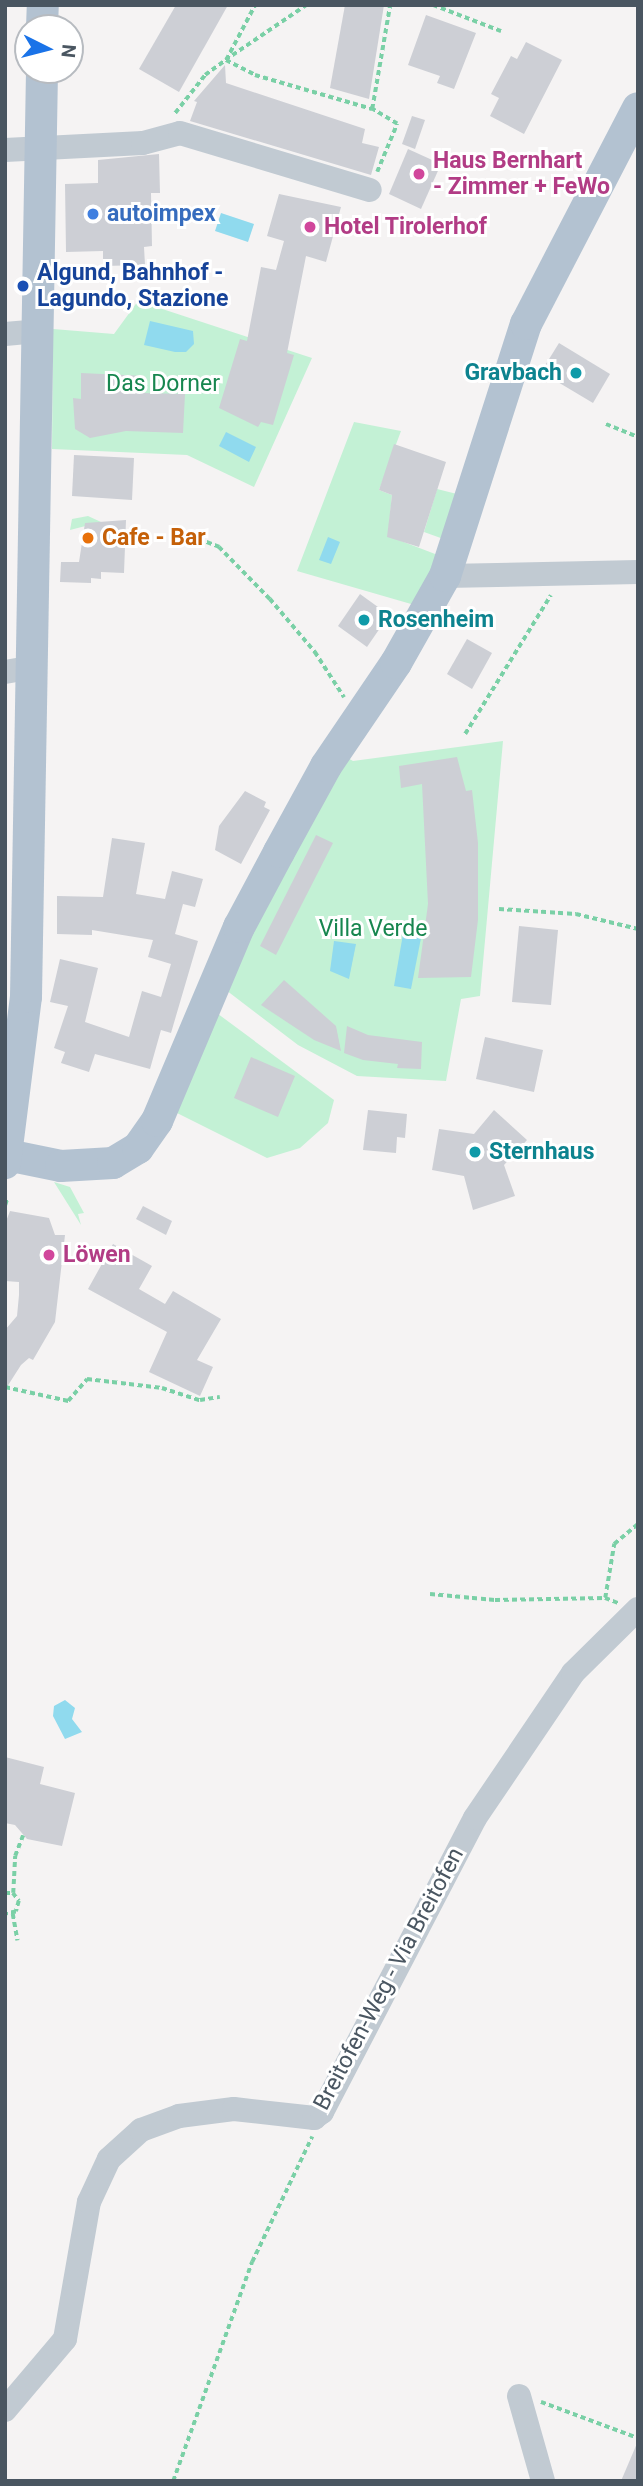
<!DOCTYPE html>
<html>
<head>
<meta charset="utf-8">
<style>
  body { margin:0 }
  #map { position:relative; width:643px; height:2486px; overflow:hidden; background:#f5f3f3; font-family:Roboto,sans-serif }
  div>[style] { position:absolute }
  .green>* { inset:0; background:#c3f1d5 }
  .water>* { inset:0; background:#90daee }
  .building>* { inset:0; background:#cdcfd5 }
  .path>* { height:3.5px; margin-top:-1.75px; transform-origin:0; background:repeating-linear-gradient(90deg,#7ad0a6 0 5px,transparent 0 8.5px) }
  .minor>* { height:24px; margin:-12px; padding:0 12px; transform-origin:12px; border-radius:12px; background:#c1cad2 }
  .major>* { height:32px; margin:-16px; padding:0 16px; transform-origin:16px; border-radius:16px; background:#b3c2d1 }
  .dots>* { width:19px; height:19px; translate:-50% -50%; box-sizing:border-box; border:4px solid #fff; border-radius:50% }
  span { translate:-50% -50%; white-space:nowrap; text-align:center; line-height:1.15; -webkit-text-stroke:6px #fff; paint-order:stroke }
  .hotel-label { font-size:23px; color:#b23c85; font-weight:700 }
  .left { translate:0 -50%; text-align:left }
  .shop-label { font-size:23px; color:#366cbe; font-weight:700 }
  .transit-label { font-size:23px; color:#164399; font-weight:700 }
  .culture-label { font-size:23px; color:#0d838f; font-weight:700 }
  .right { translate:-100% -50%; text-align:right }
  .park-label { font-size:23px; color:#17864f }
  .food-label { font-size:23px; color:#c56008; font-weight:700 }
  .street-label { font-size:23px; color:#4a5661 }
  .frame { position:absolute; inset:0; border:7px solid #4a5661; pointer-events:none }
  .north { position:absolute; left:14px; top:14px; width:70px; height:70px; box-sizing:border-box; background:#fff; border:2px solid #b7bbc0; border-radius:50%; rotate:96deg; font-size:19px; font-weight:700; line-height:28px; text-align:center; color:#4a5661 }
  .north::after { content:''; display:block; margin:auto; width:24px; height:32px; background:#1a73e8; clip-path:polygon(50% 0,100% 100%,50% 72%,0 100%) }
</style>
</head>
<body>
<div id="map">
  <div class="green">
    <i style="clip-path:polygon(138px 301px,312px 358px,254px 487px,187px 455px,52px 449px,53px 329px,114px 334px)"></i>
    <i style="clip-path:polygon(354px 422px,401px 431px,379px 490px,392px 495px,388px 536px,443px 557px,418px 606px,297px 571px)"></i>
    <i style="clip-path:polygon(437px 489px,461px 495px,449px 541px,424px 532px)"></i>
    <i style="clip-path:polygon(88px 516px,101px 522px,70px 530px,72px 519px)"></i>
    <i style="clip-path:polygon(503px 741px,480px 996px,461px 999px,446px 1081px,357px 1076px,298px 1045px,222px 987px,341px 754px,353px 761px)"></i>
    <i style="clip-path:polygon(206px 1005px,334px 1100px,328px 1123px,300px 1148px,267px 1158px,163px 1106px)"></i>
    <i style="clip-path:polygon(54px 1182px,70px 1187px,84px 1213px,78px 1214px,81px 1225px)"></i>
  </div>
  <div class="water">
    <i style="clip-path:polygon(221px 213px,254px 224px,248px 242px,215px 231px)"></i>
    <i style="clip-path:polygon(150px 321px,193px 331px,194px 344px,186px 352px,175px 352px,144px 345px)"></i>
    <i style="clip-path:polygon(226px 432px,256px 447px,249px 462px,219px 446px)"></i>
    <i style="clip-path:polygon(328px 537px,340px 542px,331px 564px,319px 560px)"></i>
    <i style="clip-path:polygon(403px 934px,421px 938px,411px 989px,394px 986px)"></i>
    <i style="clip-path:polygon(334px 941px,356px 944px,349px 979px,330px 971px)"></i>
    <i style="clip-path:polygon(65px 1700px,75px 1708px,72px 1719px,82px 1732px,65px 1739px,53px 1716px,54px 1706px)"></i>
  </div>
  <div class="building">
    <i style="clip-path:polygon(176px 5px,228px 5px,179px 92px,139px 69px)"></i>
    <i style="clip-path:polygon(345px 5px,384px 5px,369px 99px,330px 88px)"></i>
    <i style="clip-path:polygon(426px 15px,476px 33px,454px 89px,437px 83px,440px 76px,408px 65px)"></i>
    <i style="clip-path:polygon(526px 42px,562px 60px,524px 134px,490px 116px,499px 98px,491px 94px,511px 56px,517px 59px)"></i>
    <i style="clip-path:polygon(225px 65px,226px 83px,365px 129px,362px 143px,379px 147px,371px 175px,190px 121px,197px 102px,194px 101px)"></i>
    <i style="clip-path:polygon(412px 116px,425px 120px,415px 149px,402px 144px)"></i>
    <i style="clip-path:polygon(408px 149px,441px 164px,421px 209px,389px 194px)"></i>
    <i style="clip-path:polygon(159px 154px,160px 193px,151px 193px,152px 246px,144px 247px,145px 265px,103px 266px,103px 251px,66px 252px,65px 184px,98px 183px,98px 160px)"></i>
    <i style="clip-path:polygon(279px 194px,341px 207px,326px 262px,306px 256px,287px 353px,294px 355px,273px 425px,261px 422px,258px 427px,219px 408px,240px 339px,247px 341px,261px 267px,276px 270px,284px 241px,267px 236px)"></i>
    <i style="clip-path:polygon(559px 343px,610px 374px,593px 403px,541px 372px)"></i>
    <i style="clip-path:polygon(81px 373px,145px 376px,144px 393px,185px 394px,183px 433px,126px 431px,90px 438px,75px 429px,73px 398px,81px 399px)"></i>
    <i style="clip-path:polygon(394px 444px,446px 462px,419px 547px,387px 537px,392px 495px,379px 490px)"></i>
    <i style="clip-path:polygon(74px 455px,134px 458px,132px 500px,72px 496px)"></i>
    <i style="clip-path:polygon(126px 520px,124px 573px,101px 572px,101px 579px,91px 578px,91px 583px,60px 582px,61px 562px,79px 562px,85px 523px)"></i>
    <i style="clip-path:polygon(360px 594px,389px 615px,367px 647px,338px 626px)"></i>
    <i style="clip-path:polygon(467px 639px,492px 653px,472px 689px,447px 674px)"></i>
    <i style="clip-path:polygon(457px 757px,466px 791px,472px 790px,478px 843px,478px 920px,471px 977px,418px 978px,428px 904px,422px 784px,401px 788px,399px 766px)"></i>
    <i style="clip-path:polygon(245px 791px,266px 802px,264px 807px,270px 810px,241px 864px,215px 850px,219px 826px)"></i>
    <i style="clip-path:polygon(316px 835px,333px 843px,276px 955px,260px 946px)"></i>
    <i style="clip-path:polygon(112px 838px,145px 843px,136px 894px,165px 899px,172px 871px,203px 879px,195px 907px,183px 904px,175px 934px,198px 941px,171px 1033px,161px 1030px,150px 1069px,95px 1054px,89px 1072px,61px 1063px,65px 1052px,54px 1048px,68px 1006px,50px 1002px,60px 959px,98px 968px,85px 1022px,129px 1037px,142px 991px,161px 997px,171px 964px,148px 957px,153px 940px,92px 930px,92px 935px,57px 934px,57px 896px,103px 897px)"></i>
    <i style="clip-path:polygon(519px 926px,558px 930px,551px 1005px,512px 1002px)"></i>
    <i style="clip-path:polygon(284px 980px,336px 1026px,341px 1051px,314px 1040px,261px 1005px)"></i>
    <i style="clip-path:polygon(347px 1026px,368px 1035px,422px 1042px,421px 1069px,397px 1068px,398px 1064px,363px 1060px,344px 1053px)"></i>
    <i style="clip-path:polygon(485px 1037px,543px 1050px,534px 1092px,476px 1079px)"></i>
    <i style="clip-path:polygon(251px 1057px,295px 1076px,278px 1117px,234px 1098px)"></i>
    <i style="clip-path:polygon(368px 1110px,407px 1114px,405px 1138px,397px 1137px,396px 1153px,363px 1150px)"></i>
    <i style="clip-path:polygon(494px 1110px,527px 1140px,504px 1165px,515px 1196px,473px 1210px,464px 1176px,432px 1170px,439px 1129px,474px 1134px)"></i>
    <i style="clip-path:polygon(143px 1206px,172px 1221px,166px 1235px,136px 1219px)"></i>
    <i style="clip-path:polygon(10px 1211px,49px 1218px,55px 1235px,65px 1235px,55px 1322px,33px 1360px,29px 1358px,21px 1365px,5px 1390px,5px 1330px,17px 1316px,19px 1295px,19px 1282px,5px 1281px,5px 1224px)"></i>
    <i style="clip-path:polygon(113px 1244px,152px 1266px,139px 1289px,165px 1304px,173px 1291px,221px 1319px,197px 1360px,213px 1367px,200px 1396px,149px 1372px,167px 1332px,88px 1289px)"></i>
    <i style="clip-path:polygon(5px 1757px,44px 1767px,40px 1784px,75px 1793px,62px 1846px,27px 1839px,15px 1825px,5px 1823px)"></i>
    <i style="clip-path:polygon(638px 2441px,638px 2481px,621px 2481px)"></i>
  </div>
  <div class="path">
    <i style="left:307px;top:5px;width:98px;rotate:145.8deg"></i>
    <i style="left:226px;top:60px;width:33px;rotate:27deg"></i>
    <i style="left:255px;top:75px;width:122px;rotate:16.2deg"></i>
    <i style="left:433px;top:5px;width:73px;rotate:20.9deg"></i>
    <i style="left:175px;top:113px;width:48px;rotate:-51.7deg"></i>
    <i style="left:205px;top:75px;width:26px;rotate:-36deg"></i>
    <i style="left:226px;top:60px;width:62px;rotate:-62.2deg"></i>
    <i style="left:377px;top:172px;width:52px;rotate:-67.4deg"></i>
    <i style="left:397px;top:124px;width:29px;rotate:-149deg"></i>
    <i style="left:372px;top:109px;width:106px;rotate:-80.2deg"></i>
    <i style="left:606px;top:424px;width:35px;rotate:22deg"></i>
    <i style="left:183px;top:533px;width:39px;rotate:21deg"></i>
    <i style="left:219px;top:547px;width:73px;rotate:45.6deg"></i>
    <i style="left:270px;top:599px;width:70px;rotate:49.7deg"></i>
    <i style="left:315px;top:652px;width:54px;rotate:57.2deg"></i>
    <i style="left:465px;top:734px;width:163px;rotate:-58.3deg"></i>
    <i style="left:499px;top:909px;width:77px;rotate:3.7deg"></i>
    <i style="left:576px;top:914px;width:64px;rotate:13.6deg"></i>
    <i style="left:5px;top:1205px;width:6px;rotate:-72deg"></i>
    <i style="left:5px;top:1387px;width:65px;rotate:12.5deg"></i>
    <i style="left:68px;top:1401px;width:29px;rotate:-49deg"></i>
    <i style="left:87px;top:1379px;width:76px;rotate:6.8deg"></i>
    <i style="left:162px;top:1388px;width:40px;rotate:18deg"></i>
    <i style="left:200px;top:1400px;width:20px;rotate:-9deg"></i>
    <i style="left:430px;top:1594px;width:65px;rotate:5.3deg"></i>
    <i style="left:495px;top:1600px;width:110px;rotate:-1deg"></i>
    <i style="left:605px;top:1598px;width:14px;rotate:21deg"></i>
    <i style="left:605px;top:1598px;width:55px;rotate:-80.5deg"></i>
    <i style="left:614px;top:1544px;width:31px;rotate:-40deg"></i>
    <i style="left:5px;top:1893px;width:8px"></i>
    <i style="left:13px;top:1893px;width:10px;rotate:53deg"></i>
    <i style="left:19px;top:1901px;width:11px;rotate:105deg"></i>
    <i style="left:16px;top:1912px;width:11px;rotate:170deg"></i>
    <i style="left:13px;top:1893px;width:37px;rotate:-87deg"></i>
    <i style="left:15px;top:1856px;width:22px;rotate:-69deg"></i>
    <i style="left:13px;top:1914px;width:27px;rotate:80deg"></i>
    <i style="left:541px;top:2402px;width:103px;rotate:20.4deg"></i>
    <i style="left:173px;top:2481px;width:233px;rotate:-70.2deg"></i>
    <i style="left:252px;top:2262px;width:139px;rotate:-64.4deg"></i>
  </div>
  <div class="minor">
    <i style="left:5px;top:150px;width:138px;rotate:-2.9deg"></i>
    <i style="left:143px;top:143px;width:38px;rotate:-15deg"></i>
    <i style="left:180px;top:133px;width:198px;rotate:16.7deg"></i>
    <i style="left:5px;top:334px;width:33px;rotate:-5deg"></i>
    <i style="left:445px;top:576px;width:193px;rotate:-1.2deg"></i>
    <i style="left:5px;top:672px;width:29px;rotate:-10deg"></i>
    <i style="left:519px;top:2396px;width:88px;rotate:74.2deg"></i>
    <i style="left:5px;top:2410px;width:93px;rotate:-49.8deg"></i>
    <i style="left:65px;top:2339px;width:139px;rotate:-80.1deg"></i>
    <i style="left:89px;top:2202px;width:47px;rotate:-65.1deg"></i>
    <i style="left:109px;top:2159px;width:43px;rotate:-42.2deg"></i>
    <i style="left:141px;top:2130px;width:40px;rotate:-20.2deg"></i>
    <i style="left:179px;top:2116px;width:55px;rotate:-7.3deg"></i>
    <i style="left:234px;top:2109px;width:81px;rotate:6.4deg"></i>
    <i style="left:314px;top:2118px;width:10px;rotate:-37deg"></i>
    <i style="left:322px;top:2112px;width:331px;rotate:-62.5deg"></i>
    <i style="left:475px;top:1818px;width:175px;rotate:-55.9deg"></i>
    <i style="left:573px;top:1673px;width:91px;rotate:-44.6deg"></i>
  </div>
  <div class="major">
    <i style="left:42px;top:28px;width:23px;rotate:-88deg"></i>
    <i style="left:7px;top:1155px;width:55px;rotate:11.5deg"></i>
    <i style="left:61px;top:1166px;width:52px;rotate:-3.3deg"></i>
    <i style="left:113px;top:1163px;width:29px;rotate:-31deg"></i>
    <i style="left:138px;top:1148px;width:33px;rotate:-55deg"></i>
    <i style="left:157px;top:1121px;width:211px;rotate:-67.1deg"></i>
    <i style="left:239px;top:927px;width:85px;rotate:-61.9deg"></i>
    <i style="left:279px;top:852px;width:98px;rotate:-61.3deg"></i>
    <i style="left:326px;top:766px;width:125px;rotate:-55.8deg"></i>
    <i style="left:396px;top:663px;width:100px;rotate:-60.6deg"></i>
    <i style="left:445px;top:576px;width:265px;rotate:-72.2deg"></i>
    <i style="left:526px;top:324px;width:243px;rotate:-62.6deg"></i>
    <i style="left:5px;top:1163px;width:167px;rotate:-82.8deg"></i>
    <i style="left:26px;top:997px;width:927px;rotate:-89.01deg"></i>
  </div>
  <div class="dots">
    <i style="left:419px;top:174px;background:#d1479c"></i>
    <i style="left:93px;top:214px;background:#3f7fe0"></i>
    <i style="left:310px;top:227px;background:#d1479c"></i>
    <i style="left:23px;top:286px;background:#1a4fb4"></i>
    <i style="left:576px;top:373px;background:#0f9aa8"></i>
    <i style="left:88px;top:538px;background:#e8710a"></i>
    <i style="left:364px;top:620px;background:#0f9aa8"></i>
    <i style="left:475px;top:1152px;background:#0f9aa8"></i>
    <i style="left:49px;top:1255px;background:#d1479c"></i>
  </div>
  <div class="hotel-label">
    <span class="left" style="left:433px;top:174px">Haus Bernhart<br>- Zimmer + FeWo</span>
    <span class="left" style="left:324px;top:227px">Hotel Tirolerhof</span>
    <span class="left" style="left:63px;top:1255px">Löwen</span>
  </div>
  <div class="shop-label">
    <span class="left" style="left:107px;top:214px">autoimpex</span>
  </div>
  <div class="transit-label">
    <span class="left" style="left:37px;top:286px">Algund, Bahnhof -<br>Lagundo, Stazione</span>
  </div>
  <div class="culture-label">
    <span class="right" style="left:562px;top:373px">Gravbach</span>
    <span class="left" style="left:378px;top:620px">Rosenheim</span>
    <span class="left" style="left:489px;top:1152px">Sternhaus</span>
  </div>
  <div class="park-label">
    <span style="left:163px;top:384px">Das Dorner</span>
    <span style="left:373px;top:929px">Villa Verde</span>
  </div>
  <div class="food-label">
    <span class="left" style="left:102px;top:538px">Cafe - Bar</span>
  </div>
  <div class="street-label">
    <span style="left:389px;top:1979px;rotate:-62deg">Breitofen-Weg - Via Breitofen</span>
  </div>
  <div class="frame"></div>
  <div class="north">N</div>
</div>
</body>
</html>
